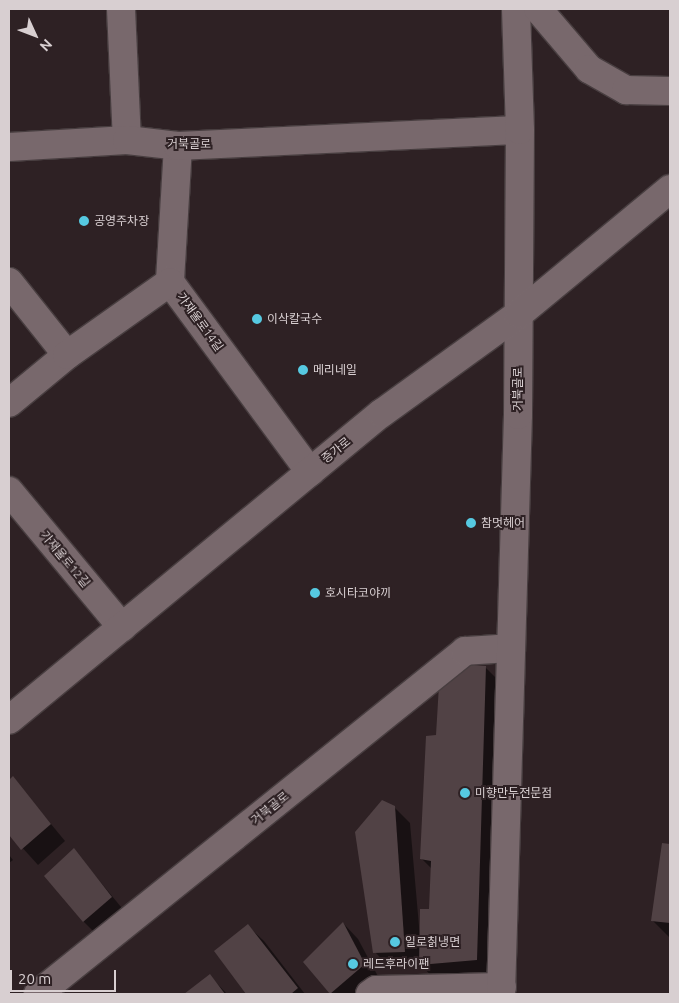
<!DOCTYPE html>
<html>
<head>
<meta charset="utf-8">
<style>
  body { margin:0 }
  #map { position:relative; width:679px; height:1003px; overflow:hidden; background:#2e2124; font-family:Ubuntu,"Noto Sans KR",sans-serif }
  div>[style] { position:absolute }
  .shadow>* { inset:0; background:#0007 }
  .building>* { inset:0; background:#514245 }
  .roads { filter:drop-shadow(1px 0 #483e40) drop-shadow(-1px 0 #483e40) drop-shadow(0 1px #483e40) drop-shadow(0 -1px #483e40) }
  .minor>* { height:28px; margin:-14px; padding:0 14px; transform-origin:14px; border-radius:14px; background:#78686c }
  .tertiary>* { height:28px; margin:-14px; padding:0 14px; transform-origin:14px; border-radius:14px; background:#78686c }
  .secondary>* { height:28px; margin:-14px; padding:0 14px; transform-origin:14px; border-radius:14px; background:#78686c }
  .dots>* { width:14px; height:14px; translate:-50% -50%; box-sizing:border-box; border:2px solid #2e2124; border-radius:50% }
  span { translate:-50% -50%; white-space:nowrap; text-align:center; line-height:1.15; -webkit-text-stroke:4px #2e2124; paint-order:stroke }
  .street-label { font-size:12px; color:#d8cfd1 }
  .poi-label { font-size:12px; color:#d8cfd1 }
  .left { translate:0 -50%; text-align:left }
  .frame { position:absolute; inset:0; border:10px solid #d8cfd1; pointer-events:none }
  .north { position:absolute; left:10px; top:10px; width:50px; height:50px; -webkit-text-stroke:4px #2e2124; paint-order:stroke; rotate:133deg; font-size:14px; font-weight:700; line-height:20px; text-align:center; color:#d8cfd1 }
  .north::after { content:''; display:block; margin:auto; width:18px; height:22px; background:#d8cfd1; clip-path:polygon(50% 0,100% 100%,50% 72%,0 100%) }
  .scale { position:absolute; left:10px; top:970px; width:106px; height:22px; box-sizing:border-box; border:2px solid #d8cfd1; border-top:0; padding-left:6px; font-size:15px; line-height:18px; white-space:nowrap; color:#d8cfd1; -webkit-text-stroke:4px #2e2124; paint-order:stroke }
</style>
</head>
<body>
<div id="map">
  <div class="shadow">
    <i style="clip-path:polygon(485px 667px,507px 689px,498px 981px,442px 987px,420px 964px,420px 967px,390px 968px,375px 952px,394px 807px,410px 823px,421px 949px,430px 910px,432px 869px,421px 858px,437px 736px)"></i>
    <i style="clip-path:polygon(13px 778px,65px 841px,38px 865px,9px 833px,9px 782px)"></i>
    <i style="clip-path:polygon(664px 845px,670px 846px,670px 938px,652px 920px)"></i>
    <i style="clip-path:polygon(74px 850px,126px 913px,99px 937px,83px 921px)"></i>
    <i style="clip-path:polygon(9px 855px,13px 860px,9px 863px)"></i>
    <i style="clip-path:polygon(343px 923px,358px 939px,380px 980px,364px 994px,331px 994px,305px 962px)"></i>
    <i style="clip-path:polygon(248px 926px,264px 941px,305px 994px,247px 994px,216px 951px)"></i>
    <i style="clip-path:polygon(210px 976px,227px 994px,186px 994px)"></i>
  </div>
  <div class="building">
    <i style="clip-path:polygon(460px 664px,486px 666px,477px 960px,419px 965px,420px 909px,429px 909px,431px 861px,420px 859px,426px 736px,436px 735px,439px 685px)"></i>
    <i style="clip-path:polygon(13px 776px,51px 824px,21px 850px,9px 835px,9px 780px)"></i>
    <i style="clip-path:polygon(382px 800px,395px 806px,405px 952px,373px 953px,355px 832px)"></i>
    <i style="clip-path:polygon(662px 843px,670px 844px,670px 923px,651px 921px)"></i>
    <i style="clip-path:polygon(74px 848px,112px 897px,83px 922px,44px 876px)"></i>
    <i style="clip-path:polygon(343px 922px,365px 964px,330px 994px,303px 962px)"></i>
    <i style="clip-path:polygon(248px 924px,298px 988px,291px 994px,246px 994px,214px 951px)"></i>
    <i style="clip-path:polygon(210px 974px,225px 994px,184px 994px)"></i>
  </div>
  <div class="roads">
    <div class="minor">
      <i style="left:121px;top:9px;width:131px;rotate:87.4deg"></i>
      <i style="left:178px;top:146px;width:136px;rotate:93.4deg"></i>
      <i style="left:170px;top:282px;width:236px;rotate:53.6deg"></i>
      <i style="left:9px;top:147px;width:118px;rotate:-3.4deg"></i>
      <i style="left:127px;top:140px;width:51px;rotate:6.7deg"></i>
      <i style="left:178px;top:146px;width:342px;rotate:-2.7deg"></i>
      <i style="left:9px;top:282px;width:93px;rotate:51.5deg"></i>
      <i style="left:9px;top:403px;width:75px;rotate:-39.6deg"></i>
      <i style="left:67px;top:355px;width:126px;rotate:-35.3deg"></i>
      <i style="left:9px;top:491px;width:177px;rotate:50.3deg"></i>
      <i style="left:38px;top:994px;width:548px;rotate:-38.77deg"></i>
      <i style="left:465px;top:651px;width:46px;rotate:-3.7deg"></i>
      <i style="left:370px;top:994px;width:7px;rotate:-34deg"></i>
      <i style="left:376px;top:990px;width:126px;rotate:-1.4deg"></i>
    </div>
    <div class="tertiary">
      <i style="left:501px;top:994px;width:579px;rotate:-88.32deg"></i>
      <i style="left:518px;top:415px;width:285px;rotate:-89.6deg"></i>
      <i style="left:520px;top:130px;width:121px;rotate:-91.9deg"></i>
    </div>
    <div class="secondary">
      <i style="left:538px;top:9px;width:79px;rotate:49.6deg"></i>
      <i style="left:589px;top:69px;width:43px;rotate:29.6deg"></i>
      <i style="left:626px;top:90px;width:44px;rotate:1.3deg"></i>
      <i style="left:9px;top:720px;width:483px;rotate:-39.5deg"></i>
      <i style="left:382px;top:413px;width:169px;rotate:-35.9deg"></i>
      <i style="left:519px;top:314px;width:196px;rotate:-39.6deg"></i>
    </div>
  </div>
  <div class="dots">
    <i style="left:84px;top:221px;background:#56c9e1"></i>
    <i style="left:257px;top:319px;background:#56c9e1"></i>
    <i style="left:303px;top:370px;background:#56c9e1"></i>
    <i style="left:471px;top:523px;background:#56c9e1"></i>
    <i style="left:315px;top:593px;background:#56c9e1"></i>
    <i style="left:465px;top:793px;background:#56c9e1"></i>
    <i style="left:395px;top:942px;background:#56c9e1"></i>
    <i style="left:353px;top:964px;background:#56c9e1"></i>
  </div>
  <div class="street-label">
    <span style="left:189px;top:144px">거북골로</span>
    <span style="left:200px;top:322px;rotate:54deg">가재울로14길</span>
    <span style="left:518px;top:389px;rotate:-90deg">거북골로</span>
    <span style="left:336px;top:450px;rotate:-39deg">증가로</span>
    <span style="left:65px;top:559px;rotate:50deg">가재울로12길</span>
    <span style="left:270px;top:808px;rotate:-39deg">거북골로</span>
  </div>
  <div class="poi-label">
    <span class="left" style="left:94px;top:221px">공영주차장</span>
    <span class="left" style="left:267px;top:319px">이삭칼국수</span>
    <span class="left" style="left:313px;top:370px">메리네일</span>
    <span class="left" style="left:481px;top:523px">참멋헤어</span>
    <span class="left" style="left:325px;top:593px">호시타코야끼</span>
    <span class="left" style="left:475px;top:793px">미향만두전문점</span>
    <span class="left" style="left:405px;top:942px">일로칡냉면</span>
    <span class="left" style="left:363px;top:964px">레드후라이팬</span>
  </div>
  <div class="frame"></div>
  <div class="north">N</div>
  <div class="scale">20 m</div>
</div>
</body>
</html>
